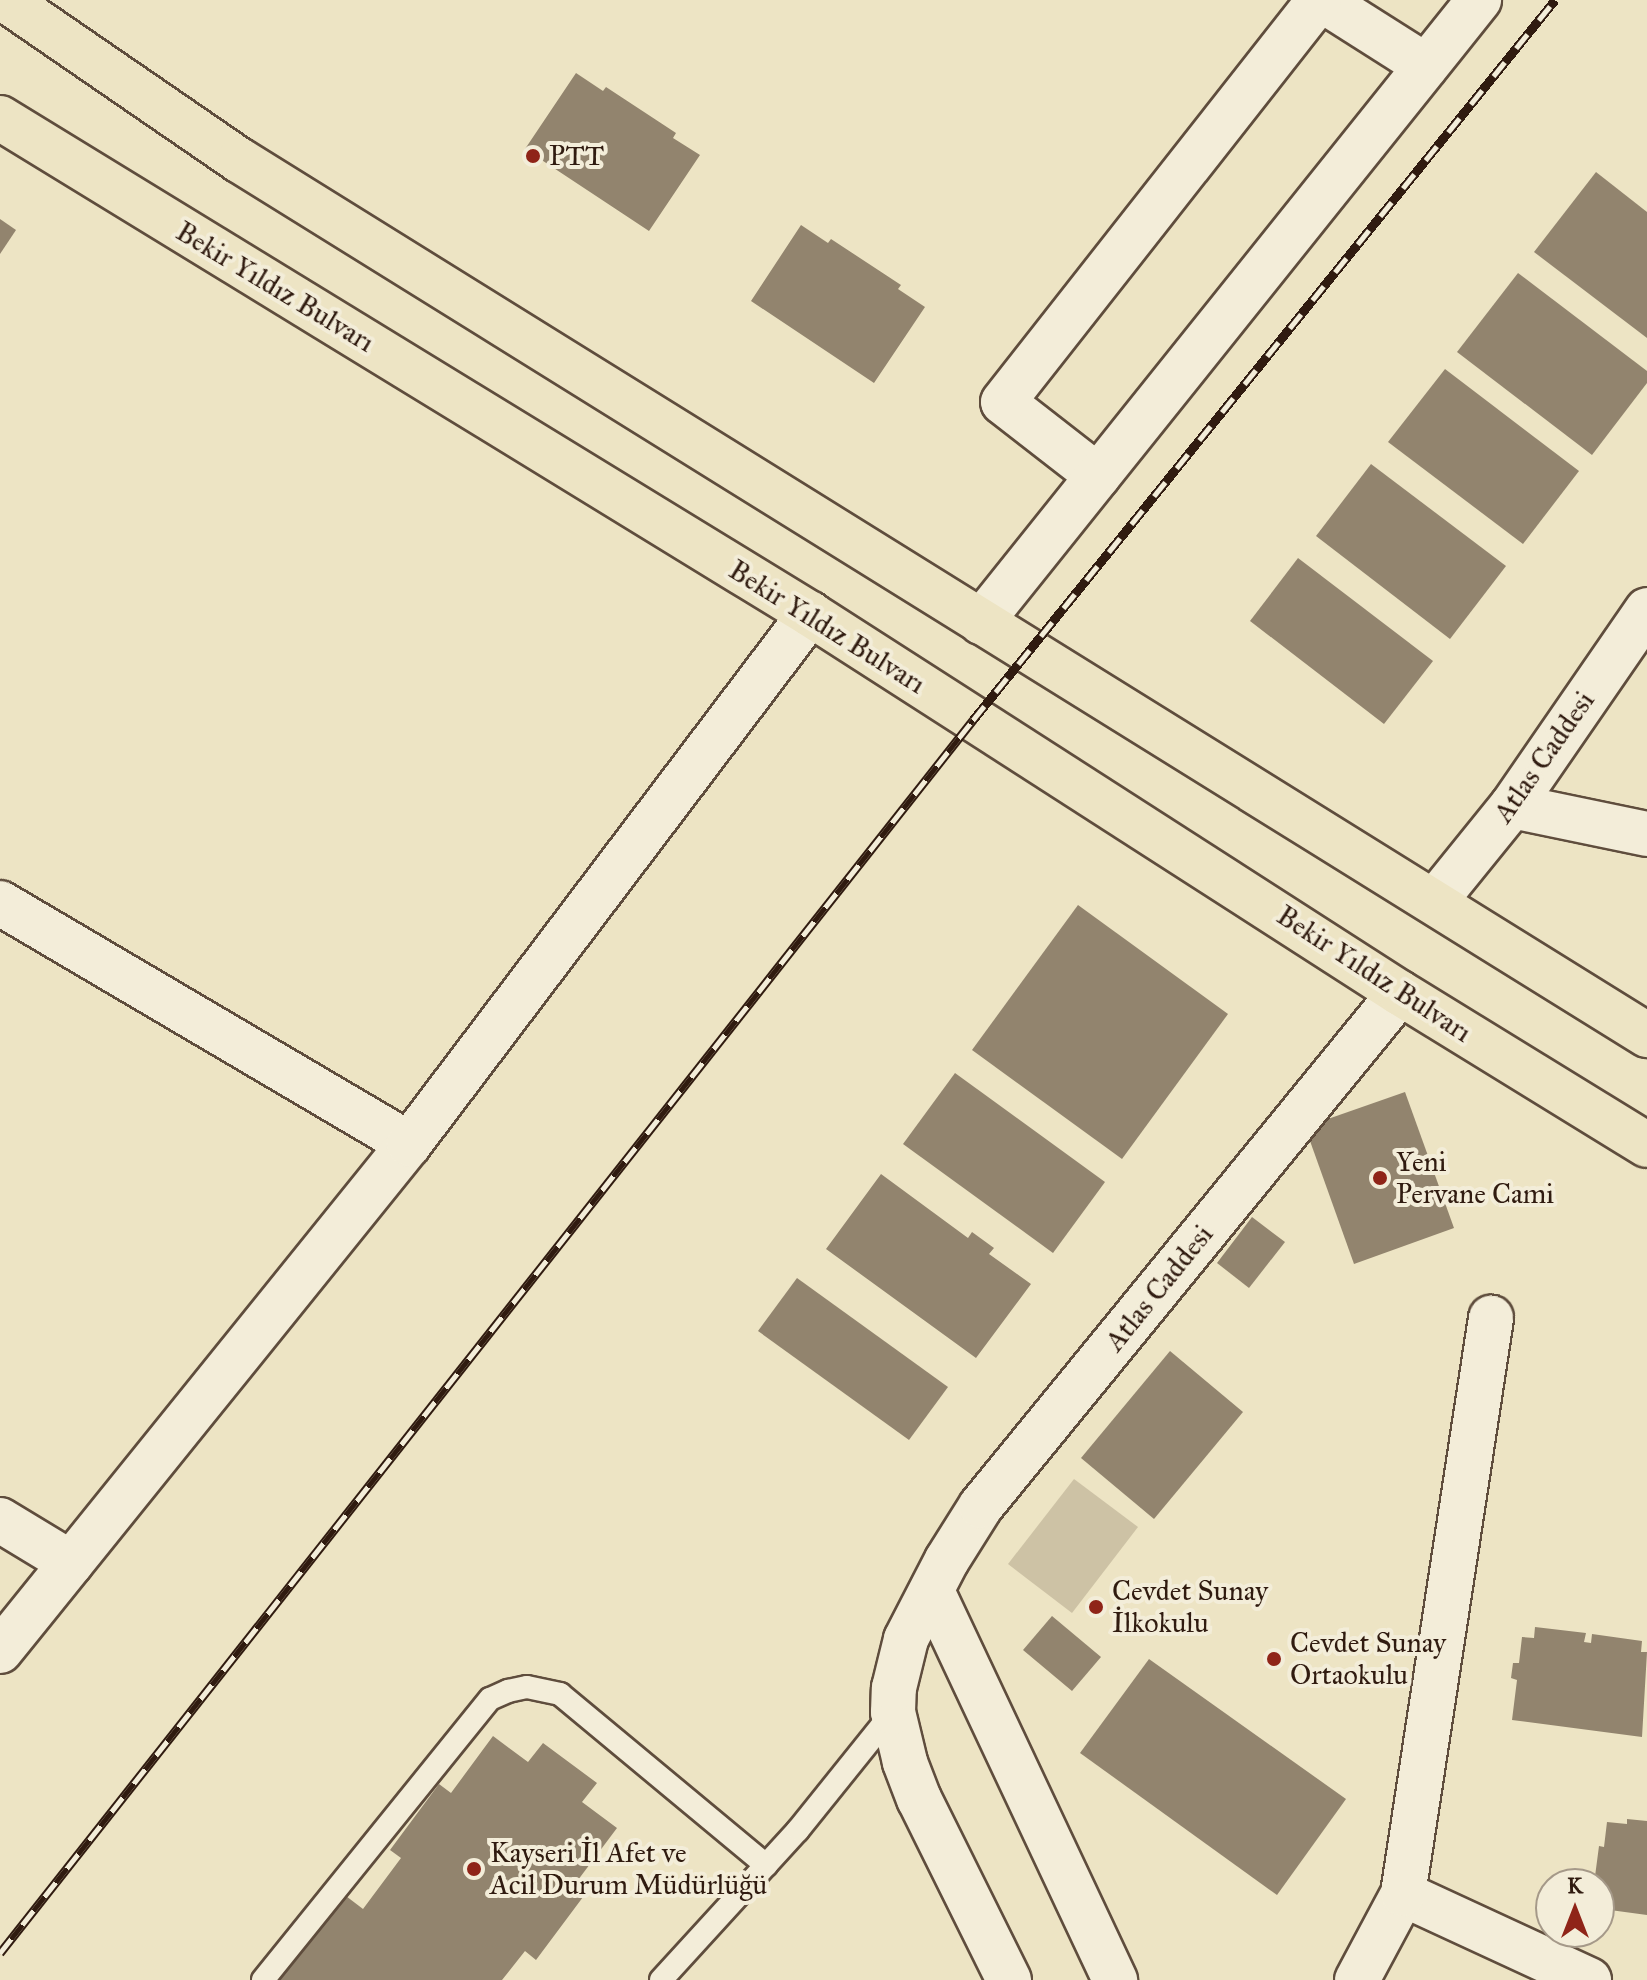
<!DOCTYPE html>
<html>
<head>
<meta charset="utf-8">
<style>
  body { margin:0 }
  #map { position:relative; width:1647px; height:1980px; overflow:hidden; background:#ede4c4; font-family:"IM FELL Great Primer",serif }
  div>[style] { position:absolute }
  .green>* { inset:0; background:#cdc2a5 }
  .building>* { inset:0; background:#92846e }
  .roads { filter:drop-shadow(2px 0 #5f4d3d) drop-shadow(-2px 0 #5f4d3d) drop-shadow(0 2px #5f4d3d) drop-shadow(0 -2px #5f4d3d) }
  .lane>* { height:22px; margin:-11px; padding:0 11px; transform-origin:11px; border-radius:11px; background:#f3edd9 }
  .street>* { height:44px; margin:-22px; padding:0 22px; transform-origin:22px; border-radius:22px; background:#f3edd9 }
  .secondary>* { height:44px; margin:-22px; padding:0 22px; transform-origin:22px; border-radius:22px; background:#f3edd9 }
  .primary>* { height:44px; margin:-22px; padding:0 22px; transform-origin:22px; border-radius:22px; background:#ede4c4 }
  .rail>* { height:9px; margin-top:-4.5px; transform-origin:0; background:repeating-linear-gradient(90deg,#f3edd9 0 18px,#301b10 0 36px); box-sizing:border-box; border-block:2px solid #301b10 }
  .dots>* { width:22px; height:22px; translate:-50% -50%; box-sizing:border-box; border:4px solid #f3edd9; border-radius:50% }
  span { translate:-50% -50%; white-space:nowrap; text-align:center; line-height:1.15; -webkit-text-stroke:8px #f3edd9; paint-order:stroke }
  .poi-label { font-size:28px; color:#301b10 }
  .left { translate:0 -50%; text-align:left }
  .street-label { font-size:28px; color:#301b10 }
  .north { position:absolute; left:1535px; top:1868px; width:80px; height:80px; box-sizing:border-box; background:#f3edd9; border:2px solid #a59989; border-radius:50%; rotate:0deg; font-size:22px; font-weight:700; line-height:32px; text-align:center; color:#301b10 }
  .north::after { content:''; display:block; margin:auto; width:28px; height:36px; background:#8f2418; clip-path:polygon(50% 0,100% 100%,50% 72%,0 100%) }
</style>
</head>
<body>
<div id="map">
  <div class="green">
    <i style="clip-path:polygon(1074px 1479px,1138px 1527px,1072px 1613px,1008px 1564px)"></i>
  </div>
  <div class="building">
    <i style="clip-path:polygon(576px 73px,603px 91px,606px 87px,676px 133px,673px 138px,700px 155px,649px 231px,525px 149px)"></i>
    <i style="clip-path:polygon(1596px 172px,1647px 212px,1647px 338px,1534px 252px)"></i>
    <i style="clip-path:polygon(0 219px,16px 230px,0 254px)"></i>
    <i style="clip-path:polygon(801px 225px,828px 243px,831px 239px,901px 285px,898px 289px,925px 307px,874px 383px,751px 301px)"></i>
    <i style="clip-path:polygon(1518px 273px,1647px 371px,1647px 383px,1592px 455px,1457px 352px)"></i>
    <i style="clip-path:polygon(1445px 369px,1579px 471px,1523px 544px,1388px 442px)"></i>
    <i style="clip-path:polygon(1371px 464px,1506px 566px,1450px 639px,1316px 536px)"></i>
    <i style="clip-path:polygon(1298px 558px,1433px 661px,1384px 724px,1250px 621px)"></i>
    <i style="clip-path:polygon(1078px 905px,1228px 1014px,1122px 1159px,972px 1050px)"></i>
    <i style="clip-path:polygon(955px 1073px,1105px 1182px,1053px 1253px,903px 1144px)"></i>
    <i style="clip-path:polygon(1405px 1092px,1454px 1228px,1354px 1264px,1305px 1127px)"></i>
    <i style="clip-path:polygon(881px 1174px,968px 1238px,972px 1232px,994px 1248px,989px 1254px,1031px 1284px,976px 1358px,826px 1249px)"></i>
    <i style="clip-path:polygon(1252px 1217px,1285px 1242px,1249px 1288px,1217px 1263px)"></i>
    <i style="clip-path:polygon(797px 1278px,948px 1387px,909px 1440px,758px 1331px)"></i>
    <i style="clip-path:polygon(1170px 1351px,1243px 1412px,1154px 1519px,1081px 1458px)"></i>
    <i style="clip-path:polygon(1052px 1616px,1101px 1657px,1072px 1691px,1023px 1650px)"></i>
    <i style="clip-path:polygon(1535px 1627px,1586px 1633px,1584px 1642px,1591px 1643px,1592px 1634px,1642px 1641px,1641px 1652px,1647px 1652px,1642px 1737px,1512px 1720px,1517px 1680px,1511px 1678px,1513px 1663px,1519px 1663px,1522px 1637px,1534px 1638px)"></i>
    <i style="clip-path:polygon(1149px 1659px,1346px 1799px,1277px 1895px,1080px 1753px)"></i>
    <i style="clip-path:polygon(493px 1736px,528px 1762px,543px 1743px,597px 1783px,582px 1802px,617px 1828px,575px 1884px,586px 1893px,536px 1960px,525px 1951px,502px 1980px,277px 1980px,342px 1893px,363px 1909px,401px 1858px,390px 1850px,439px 1784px,451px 1793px)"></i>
    <i style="clip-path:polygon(1627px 1819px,1647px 1821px,1647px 1915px,1610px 1910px,1612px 1897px,1599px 1895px,1599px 1884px,1594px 1884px,1599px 1846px,1604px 1847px,1607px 1822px,1627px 1824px)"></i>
  </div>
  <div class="roads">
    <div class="lane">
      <i style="left:263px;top:1980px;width:361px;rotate:-51.1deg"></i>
      <i style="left:490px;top:1699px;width:20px;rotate:-24deg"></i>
      <i style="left:508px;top:1691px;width:19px;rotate:-12deg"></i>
      <i style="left:527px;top:1687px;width:34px;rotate:12deg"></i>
      <i style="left:560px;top:1694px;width:268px;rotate:39.7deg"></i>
      <i style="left:661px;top:1980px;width:203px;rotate:-47.6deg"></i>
      <i style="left:798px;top:1830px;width:151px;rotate:-51.2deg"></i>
    </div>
    <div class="street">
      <i style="left:1322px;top:0;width:123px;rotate:32.4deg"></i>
      <i style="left:1098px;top:476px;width:120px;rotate:-142.1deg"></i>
      <i style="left:1003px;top:402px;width:511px;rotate:-51.83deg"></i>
      <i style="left:981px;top:622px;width:797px;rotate:-51.32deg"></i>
      <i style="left:1512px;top:806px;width:138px;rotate:11.7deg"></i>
      <i style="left:0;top:903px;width:475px;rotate:30.5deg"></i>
      <i style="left:0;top:1520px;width:83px;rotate:31.2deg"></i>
      <i style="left:933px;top:1593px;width:428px;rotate:64.8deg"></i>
      <i style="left:0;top:1651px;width:651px;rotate:-51.11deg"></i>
      <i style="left:409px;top:1144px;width:665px;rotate:-52.89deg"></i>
      <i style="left:1403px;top:1894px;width:205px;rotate:24.8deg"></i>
      <i style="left:1009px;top:1980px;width:202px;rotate:-116.4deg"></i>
      <i style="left:919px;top:1799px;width:40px;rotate:-111deg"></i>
      <i style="left:905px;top:1762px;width:51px;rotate:-103.5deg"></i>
      <i style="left:893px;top:1712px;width:24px;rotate:-88deg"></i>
      <i style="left:894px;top:1688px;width:50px;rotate:-76.2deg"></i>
      <i style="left:906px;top:1639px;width:89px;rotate:-62.6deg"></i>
      <i style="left:947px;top:1560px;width:64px;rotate:-57.8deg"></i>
      <i style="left:981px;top:1506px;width:662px;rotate:-50.76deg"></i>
      <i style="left:1357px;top:1980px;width:98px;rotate:-61.9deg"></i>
      <i style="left:1403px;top:1894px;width:583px;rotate:-81.31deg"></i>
    </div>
    <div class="secondary">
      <i style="left:1435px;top:901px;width:122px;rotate:-51deg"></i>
      <i style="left:1512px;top:806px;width:238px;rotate:-55.4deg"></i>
    </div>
    <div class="primary">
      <i style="left:6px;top:0;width:283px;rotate:34.5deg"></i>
      <i style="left:239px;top:160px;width:1658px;rotate:31.86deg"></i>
      <i style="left:0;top:118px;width:950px;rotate:31.48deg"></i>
      <i style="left:810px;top:614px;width:701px;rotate:32.72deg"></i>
      <i style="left:1400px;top:993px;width:290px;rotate:31.6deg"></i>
    </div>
  </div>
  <div class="rail">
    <i style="left:0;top:1953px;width:1571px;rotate:-51.72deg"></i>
    <i style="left:973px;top:720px;width:926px;rotate:-51.05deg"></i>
  </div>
  <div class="dots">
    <i style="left:533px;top:156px;background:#8f2418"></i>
    <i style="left:1380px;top:1178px;background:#8f2418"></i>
    <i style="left:1096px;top:1607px;background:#8f2418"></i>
    <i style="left:1274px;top:1659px;background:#8f2418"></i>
    <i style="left:474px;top:1869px;background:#8f2418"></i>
  </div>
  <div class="poi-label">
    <span class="left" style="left:549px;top:156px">PTT</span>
    <span class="left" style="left:1396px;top:1178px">Yeni<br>Pervane Cami</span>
    <span class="left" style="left:1112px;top:1607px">Cevdet Sunay<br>İlkokulu</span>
    <span class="left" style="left:1290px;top:1659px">Cevdet Sunay<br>Ortaokulu</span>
    <span class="left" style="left:490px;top:1869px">Kayseri İl Afet ve<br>Acil Durum Müdürlüğü</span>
  </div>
  <div class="street-label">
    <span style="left:275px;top:287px;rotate:31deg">Bekir Yıldız Bulvarı</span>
    <span style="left:827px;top:627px;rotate:32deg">Bekir Yıldız Bulvarı</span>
    <span style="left:1544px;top:757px;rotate:-55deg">Atlas Caddesi</span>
    <span style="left:1374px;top:974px;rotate:33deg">Bekir Yıldız Bulvarı</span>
    <span style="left:1159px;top:1288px;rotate:-51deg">Atlas Caddesi</span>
  </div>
  <div class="north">K</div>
</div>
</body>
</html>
